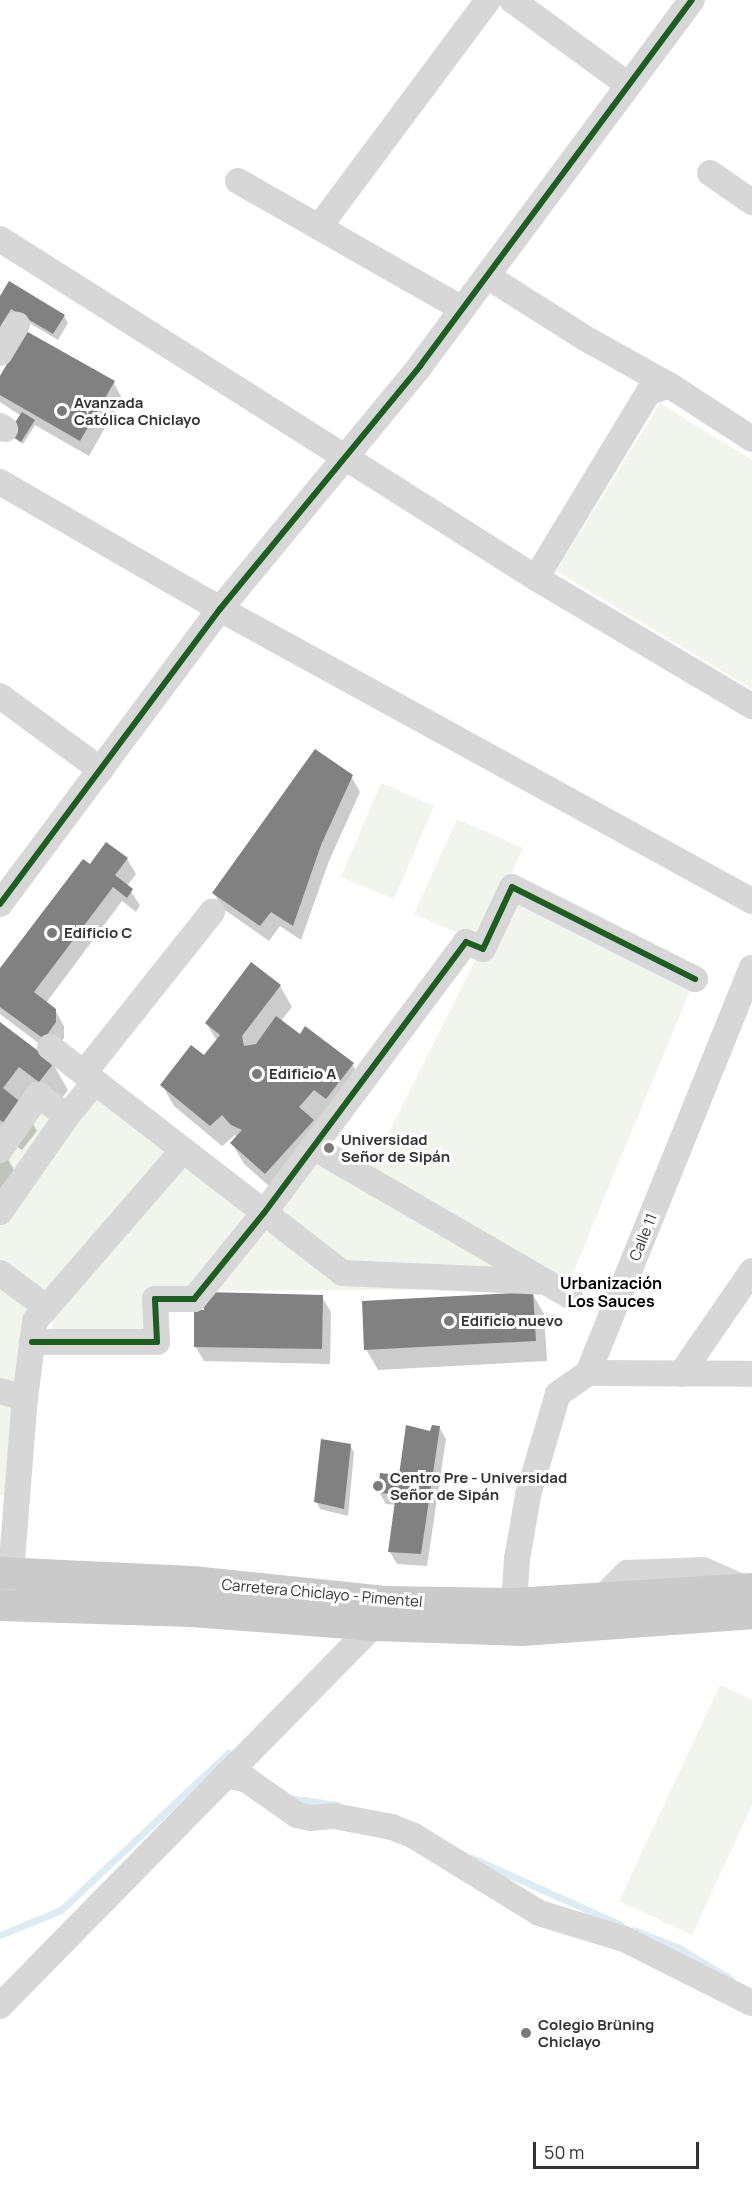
<!DOCTYPE html>
<html>
<head>
<meta charset="utf-8">
<style>
  body { margin:0 }
  #map { position:relative; width:752px; height:2193px; overflow:hidden; background:#fff; font-family:Manrope,sans-serif }
  div>[style] { position:absolute }
  .green>* { inset:0; background:#f1f5ed }
  .shadow>* { inset:0; background:#0003 }
  .stream>* { height:7px; margin:-3.5px; padding:0 3.5px; transform-origin:3.5px; border-radius:3.5px; background:#ddebf3 }
  .building>* { inset:0; background:#818181 }
  .minor>* { height:26px; margin:-13px; padding:0 13px; transform-origin:13px; border-radius:13px; background:#d7d7d7 }
  .major>* { height:32px; margin:-16px; padding:0 16px; transform-origin:16px; border-radius:16px; background:#cacaca }
  .cycleway>* { height:6px; margin:-3px; padding:0 3px; transform-origin:3px; border-radius:3px; background:#1b5e20 }
  .dots>* { width:16px; height:16px; translate:-50% -50%; box-sizing:border-box; border:3px solid #fff; border-radius:50% }
  span { translate:-50% -50%; white-space:nowrap; text-align:center; line-height:1.15; -webkit-text-stroke:6px #fff; paint-order:stroke }
  .poi-label { font-size:15px; color:#333; font-weight:700 }
  .left { translate:0 -50%; text-align:left }
  .street-label { font-size:15px; color:#333 }
  .neighbourhood-label { font-size:16px; color:#000; font-weight:700 }
  .scale { position:absolute; left:533px; top:2142px; width:166px; height:27px; box-sizing:border-box; border:3px solid #333; border-top:0; padding-left:8px; font-size:18px; line-height:21px; white-space:nowrap; color:#333; -webkit-text-stroke:4px #fff; paint-order:stroke }
</style>
</head>
<body>
<div id="map">
  <div class="green">
    <i style="clip-path:polygon(660px 403px,752px 460px,752px 689px,556px 571px)"></i>
    <i style="clip-path:polygon(381px 783px,434px 806px,394px 899px,341px 877px)"></i>
    <i style="clip-path:polygon(457px 819px,523px 848px,480px 943px,414px 914px)"></i>
    <i style="clip-path:polygon(512px 887px,692px 986px,568px 1285px,369px 1172px)"></i>
    <i style="clip-path:polygon(27px 1087px,75px 1122px,98px 1093px,263px 1223px,315px 1155px,517px 1272px,523px 1289px,149px 1291px,149px 1336px,51px 1338px,54px 1306px,0 1267px,0 1127px)"></i>
    <i style="clip-path:polygon(0 1278px,46px 1311px,25px 1498px,0 1495px)"></i>
    <i style="clip-path:polygon(720px 1685px,752px 1700px,752px 1805px,692px 1935px,619px 1901px)"></i>
  </div>
  <div class="shadow">
    <i style="clip-path:polygon(0 299px,64px 316px,68px 323px,58px 340px,16px 315px,0 342px)"></i>
    <i style="clip-path:polygon(0 379px,113px 382px,122px 398px,89px 456px,35px 425px,23px 444px,12px 437px,21px 416px,0 402px)"></i>
    <i style="clip-path:polygon(351px 776px,360px 792px,329px 861px,301px 940px,280px 926px,269px 941px,222px 908px,214px 893px)"></i>
    <i style="clip-path:polygon(127px 859px,136px 874px,127px 886px,140px 905px,136px 912px,122px 901px,46px 1003px,55px 1010px,64px 1026px,64px 1038px,53px 1054px,0 1014px,0 971px,90px 866px)"></i>
    <i style="clip-path:polygon(280px 986px,292px 1007px,281px 1021px,300px 1036px,352px 1064px,364px 1084px,326px 1110px,314px 1124px,324px 1141px,278px 1194px,244px 1164px,232px 1143px,237px 1138px,235px 1135px,222px 1146px,174px 1106px,162px 1085px,204px 1057px,217px 1041px,206px 1023px)"></i>
    <i style="clip-path:polygon(0 1024px,53px 1064px,68px 1090px,55px 1108px,23px 1107px,37px 1131px,22px 1150px,8px 1140px,2px 1149px,14px 1170px,0 1189px)"></i>
    <i style="clip-path:polygon(532px 1293px,544px 1314px,547px 1361px,378px 1370px,366px 1349px)"></i>
    <i style="clip-path:polygon(322px 1297px,331px 1312px,330px 1364px,204px 1361px,195px 1346px,206px 1311px)"></i>
    <i style="clip-path:polygon(439px 1427px,446px 1439px,427px 1566px,397px 1564px,390px 1552px,396px 1505px,386px 1504px,379px 1492px,400px 1477px,432px 1432px)"></i>
    <i style="clip-path:polygon(350px 1445px,354px 1453px,348px 1516px,320px 1509px,316px 1501px)"></i>
  </div>
  <div class="stream">
    <i style="left:289px;top:1798px;width:49px;rotate:8.3deg"></i>
    <i style="left:472px;top:1858px;width:163px;rotate:24.2deg"></i>
    <i style="left:634px;top:1930px;width:46px;rotate:21.6deg"></i>
    <i style="left:677px;top:1947px;width:63px;rotate:30.7deg"></i>
    <i style="left:0;top:1935px;width:66px;rotate:-22.3deg"></i>
    <i style="left:61px;top:1910px;width:229px;rotate:-43.2deg"></i>
    <i style="left:228px;top:1753px;width:11px;rotate:41deg"></i>
  </div>
  <div class="building">
    <i style="clip-path:polygon(9px 281px,65px 315px,53px 334px,11px 309px,0 327px,0 296px)"></i>
    <i style="clip-path:polygon(26px 331px,115px 381px,80px 441px,0 395px,0 376px)"></i>
    <i style="clip-path:polygon(22px 412px,35px 420px,21px 442px,8px 433px)"></i>
    <i style="clip-path:polygon(315px 749px,353px 775px,321px 845px,293px 926px,271px 912px,260px 926px,212px 893px)"></i>
    <i style="clip-path:polygon(106px 842px,128px 858px,115px 875px,133px 889px,127px 898px,113px 887px,34px 992px,56px 1009px,56px 1022px,44px 1039px,0 1007px,0 968px,83px 859px,90px 864px)"></i>
    <i style="clip-path:polygon(251px 962px,281px 985px,242px 1036px,244px 1046px,256px 1044px,276px 1016px,300px 1034px,305px 1026px,354px 1063px,326px 1099px,314px 1090px,299px 1107px,314px 1120px,265px 1174px,230px 1143px,242px 1130px,231px 1125px,222px 1115px,210px 1126px,160px 1085px,191px 1045px,204px 1055px,220px 1035px,205px 1023px)"></i>
    <i style="clip-path:polygon(0 1022px,54px 1063px,39px 1082px,19px 1067px,3px 1088px,23px 1104px,7px 1125px,0 1120px)"></i>
    <i style="clip-path:polygon(204px 1292px,323px 1295px,322px 1349px,194px 1347px,194px 1309px,204px 1310px)"></i>
    <i style="clip-path:polygon(533px 1292px,536px 1341px,364px 1350px,362px 1301px)"></i>
    <i style="clip-path:polygon(406px 1425px,430px 1431px,432px 1425px,440px 1426px,421px 1554px,388px 1552px,396px 1494px,377px 1493px,380px 1473px,399px 1475px)"></i>
    <i style="clip-path:polygon(321px 1439px,351px 1444px,344px 1509px,314px 1502px)"></i>
  </div>
  <div class="minor">
    <i style="left:512px;top:0;width:144px;rotate:36.2deg"></i>
    <i style="left:710px;top:173px;width:51px;rotate:34.6deg"></i>
    <i style="left:238px;top:181px;width:258px;rotate:29.7deg"></i>
    <i style="left:319px;top:227px;width:283px;rotate:-53.3deg"></i>
    <i style="left:0;top:239px;width:634px;rotate:32.31deg"></i>
    <i style="left:536px;top:578px;width:251px;rotate:30.7deg"></i>
    <i style="left:487px;top:276px;width:114px;rotate:32.4deg"></i>
    <i style="left:583px;top:337px;width:98px;rotate:29.2deg"></i>
    <i style="left:0;top:353px;width:33px;rotate:-59deg"></i>
    <i style="left:0;top:426px;width:6px;rotate:31deg"></i>
    <i style="left:0;top:482px;width:254px;rotate:30deg"></i>
    <i style="left:220px;top:609px;width:607px;rotate:28.76deg"></i>
    <i style="left:536px;top:578px;width:216px;rotate:-58.8deg"></i>
    <i style="left:648px;top:393px;width:22px;rotate:-21deg"></i>
    <i style="left:669px;top:385px;width:99px;rotate:33deg"></i>
    <i style="left:0;top:696px;width:125px;rotate:36.2deg"></i>
    <i style="left:0;top:904px;width:368px;rotate:-53.3deg"></i>
    <i style="left:220px;top:609px;width:315px;rotate:-50.5deg"></i>
    <i style="left:420px;top:366px;width:456px;rotate:-53.4deg"></i>
    <i style="left:50px;top:1047px;width:369px;rotate:37.7deg"></i>
    <i style="left:342px;top:1273px;width:203px;rotate:2.5deg"></i>
    <i style="left:84px;top:1073px;width:206px;rotate:-51.5deg"></i>
    <i style="left:313px;top:1147px;width:297px;rotate:30.1deg"></i>
    <i style="left:0;top:1150px;width:67px;rotate:-55.4deg"></i>
    <i style="left:38px;top:1095px;width:36px;rotate:36deg"></i>
    <i style="left:67px;top:1116px;width:44px;rotate:-50.5deg"></i>
    <i style="left:0;top:1212px;width:117px;rotate:-55.1deg"></i>
    <i style="left:0;top:1273px;width:57px;rotate:36.5deg"></i>
    <i style="left:32px;top:1342px;width:125px"></i>
    <i style="left:157px;top:1342px;width:43px;rotate:-92.7deg"></i>
    <i style="left:155px;top:1299px;width:39px"></i>
    <i style="left:194px;top:1299px;width:111px;rotate:-50.9deg"></i>
    <i style="left:264px;top:1213px;width:338px;rotate:-53.3deg"></i>
    <i style="left:466px;top:942px;width:18px;rotate:22deg"></i>
    <i style="left:483px;top:949px;width:68px;rotate:-64.9deg"></i>
    <i style="left:512px;top:887px;width:205px;rotate:26.7deg"></i>
    <i style="left:588px;top:1373px;width:164px;rotate:0.3deg"></i>
    <i style="left:681px;top:1374px;width:125px;rotate:-55.4deg"></i>
    <i style="left:0;top:1391px;width:26px;rotate:16deg"></i>
    <i style="left:11px;top:1574px;width:177px;rotate:-85.5deg"></i>
    <i style="left:25px;top:1398px;width:78px;rotate:-82.6deg"></i>
    <i style="left:35px;top:1321px;width:226px;rotate:-49.1deg"></i>
    <i style="left:601px;top:1599px;width:37px;rotate:-45deg"></i>
    <i style="left:627px;top:1573px;width:76px;rotate:-2.3deg"></i>
    <i style="left:703px;top:1570px;width:47px;rotate:23.8deg"></i>
    <i style="left:514px;top:1604px;width:45px;rotate:-86.2deg"></i>
    <i style="left:517px;top:1559px;width:65px;rotate:-80.2deg"></i>
    <i style="left:528px;top:1495px;width:105px;rotate:-73.5deg"></i>
    <i style="left:558px;top:1394px;width:37px;rotate:-35deg"></i>
    <i style="left:588px;top:1373px;width:437px;rotate:-68deg"></i>
    <i style="left:226px;top:1775px;width:22px;rotate:13deg"></i>
    <i style="left:247px;top:1780px;width:61px;rotate:35deg"></i>
    <i style="left:297px;top:1815px;width:13px;rotate:13deg"></i>
    <i style="left:310px;top:1818px;width:24px;rotate:-5deg"></i>
    <i style="left:334px;top:1816px;width:59px;rotate:10.7deg"></i>
    <i style="left:392px;top:1827px;width:24px;rotate:22deg"></i>
    <i style="left:414px;top:1836px;width:147px;rotate:31.6deg"></i>
    <i style="left:539px;top:1913px;width:89px;rotate:17deg"></i>
    <i style="left:624px;top:1939px;width:143px;rotate:26.6deg"></i>
    <i style="left:0;top:2006px;width:534px;rotate:-45.53deg"></i>
  </div>
  <div class="major">
    <i style="left:0;top:1573px;width:192px;rotate:2.7deg"></i>
    <i style="left:192px;top:1582px;width:194px;rotate:5.9deg"></i>
    <i style="left:385px;top:1602px;width:129px;rotate:0.9deg"></i>
    <i style="left:514px;top:1604px;width:238px;rotate:-3.6deg"></i>
    <i style="left:0;top:1605px;width:192px;rotate:1.8deg"></i>
    <i style="left:192px;top:1611px;width:183px;rotate:4.4deg"></i>
    <i style="left:374px;top:1625px;width:148px;rotate:1.9deg"></i>
    <i style="left:522px;top:1630px;width:231px;rotate:-4.2deg"></i>
  </div>
  <div class="cycleway">
    <i style="left:0;top:904px;width:368px;rotate:-53.3deg"></i>
    <i style="left:220px;top:609px;width:315px;rotate:-50.5deg"></i>
    <i style="left:420px;top:366px;width:456px;rotate:-53.4deg"></i>
    <i style="left:32px;top:1342px;width:125px"></i>
    <i style="left:157px;top:1342px;width:43px;rotate:-92.7deg"></i>
    <i style="left:155px;top:1299px;width:39px"></i>
    <i style="left:194px;top:1299px;width:111px;rotate:-50.9deg"></i>
    <i style="left:264px;top:1213px;width:338px;rotate:-53.3deg"></i>
    <i style="left:466px;top:942px;width:18px;rotate:22deg"></i>
    <i style="left:483px;top:949px;width:68px;rotate:-64.9deg"></i>
    <i style="left:512px;top:887px;width:205px;rotate:26.7deg"></i>
  </div>
  <div class="dots">
    <i style="left:62px;top:411px;background:#7a7a7a"></i>
    <i style="left:52px;top:933px;background:#7a7a7a"></i>
    <i style="left:257px;top:1074px;background:#7a7a7a"></i>
    <i style="left:329px;top:1148px;background:#7a7a7a"></i>
    <i style="left:449px;top:1321px;background:#7a7a7a"></i>
    <i style="left:378px;top:1486px;background:#7a7a7a"></i>
    <i style="left:526px;top:2033px;background:#7a7a7a"></i>
  </div>
  <div class="poi-label">
    <span class="left" style="left:74px;top:411px">Avanzada<br>Católica Chiclayo</span>
    <span class="left" style="left:64px;top:933px">Edificio C</span>
    <span class="left" style="left:269px;top:1074px">Edificio A</span>
    <span class="left" style="left:341px;top:1148px">Universidad<br>Señor de Sipán</span>
    <span class="left" style="left:461px;top:1321px">Edificio nuevo</span>
    <span class="left" style="left:390px;top:1486px">Centro Pre - Universidad<br>Señor de Sipán</span>
    <span class="left" style="left:538px;top:2033px">Colegio Brüning<br>Chiclayo</span>
  </div>
  <div class="street-label">
    <span style="left:643px;top:1237px;rotate:-68deg">Calle 11</span>
    <span style="left:322px;top:1593px;rotate:5deg">Carretera Chiclayo - Pimentel</span>
  </div>
  <div class="neighbourhood-label">
    <span style="left:611px;top:1292px">Urbanización<br>Los Sauces</span>
  </div>
  <div class="scale">50 m</div>
</div>
</body>
</html>
